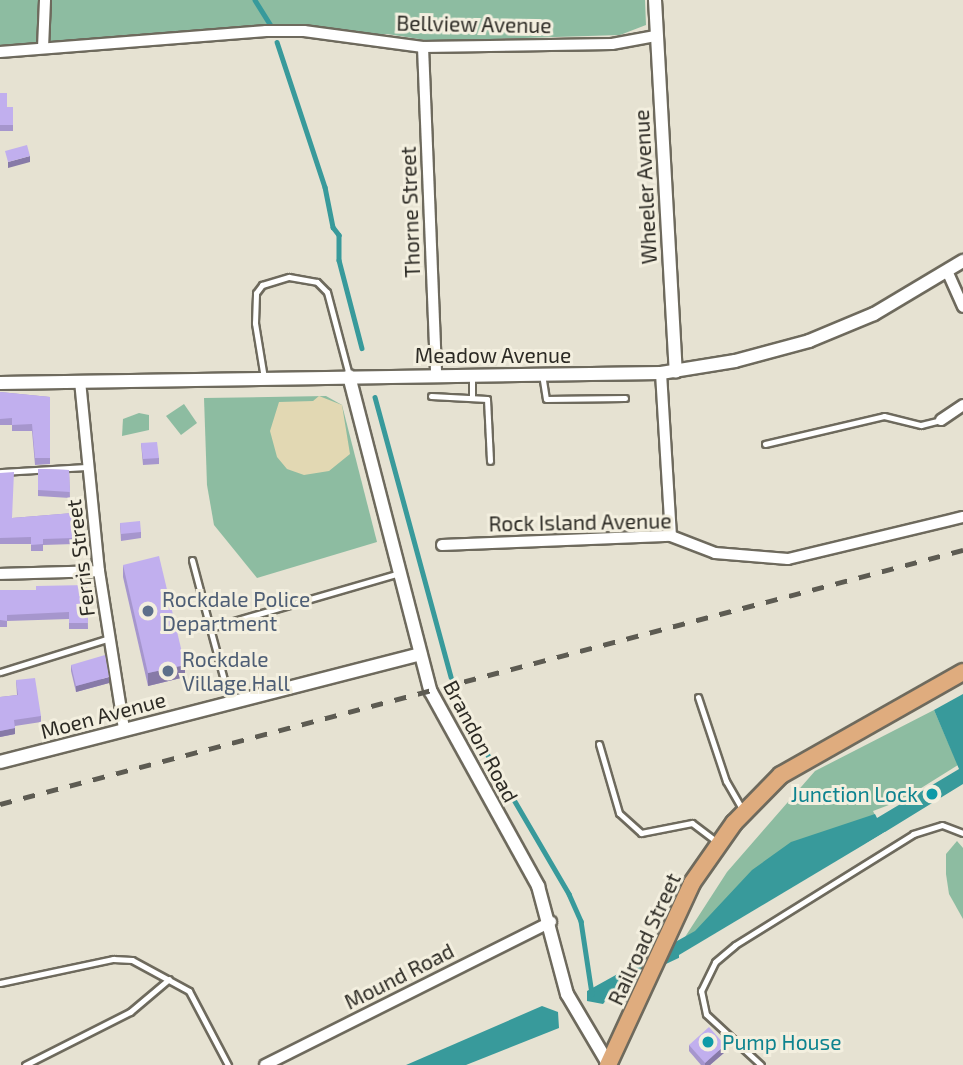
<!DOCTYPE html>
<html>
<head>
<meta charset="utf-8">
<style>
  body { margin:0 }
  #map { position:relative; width:963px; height:1065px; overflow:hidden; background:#e6e2d2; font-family:"Exo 2",sans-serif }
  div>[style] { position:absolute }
  .green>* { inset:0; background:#8dbca1 }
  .sand>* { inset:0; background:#e2d8b3 }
  .water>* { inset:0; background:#389a9b }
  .pier>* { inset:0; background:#e6e2d2 }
  .stream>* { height:4.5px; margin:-2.25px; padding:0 2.25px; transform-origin:2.25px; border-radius:2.25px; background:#389a9b }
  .roads { filter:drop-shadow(2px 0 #6e6a5d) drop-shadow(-2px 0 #6e6a5d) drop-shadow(0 2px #6e6a5d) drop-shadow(0 -2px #6e6a5d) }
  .service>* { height:5px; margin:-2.5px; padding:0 2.5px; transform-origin:2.5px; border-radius:2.5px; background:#fff }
  .minor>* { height:10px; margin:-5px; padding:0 5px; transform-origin:5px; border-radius:5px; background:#fff }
  .tertiary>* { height:12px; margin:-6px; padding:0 6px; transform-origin:6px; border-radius:6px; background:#fff }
  .primary>* { height:16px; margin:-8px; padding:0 8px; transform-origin:8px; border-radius:8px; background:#dfac7e }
  .rail>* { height:4.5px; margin-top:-2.25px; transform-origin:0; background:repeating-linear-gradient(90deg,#5d5b52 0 12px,transparent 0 24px) }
  .wall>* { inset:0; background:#a696cd }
  .shaded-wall>* { inset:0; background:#877aa7 }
  .building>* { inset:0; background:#c1afee }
  .dots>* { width:19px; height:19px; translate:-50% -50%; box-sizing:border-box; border:4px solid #f3efdf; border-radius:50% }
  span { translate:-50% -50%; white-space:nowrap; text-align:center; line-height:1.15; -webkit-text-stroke:6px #f3efdf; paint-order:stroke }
  .street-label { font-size:21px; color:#2c2a24 }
  .service-label { font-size:21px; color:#4e5e75 }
  .left { translate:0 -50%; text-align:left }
  .culture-label { font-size:21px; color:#0d838f }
  .right { translate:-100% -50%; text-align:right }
</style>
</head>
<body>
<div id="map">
  <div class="green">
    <i style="clip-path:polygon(0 0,645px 0,646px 25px,620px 35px,432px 41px,387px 34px,196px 37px,0 48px)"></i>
    <i style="clip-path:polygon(326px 396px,342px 405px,377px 542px,257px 578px,214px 525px,207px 485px,204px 398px)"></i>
    <i style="clip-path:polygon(184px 404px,197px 423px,181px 435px,166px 416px)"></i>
    <i style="clip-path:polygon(139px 413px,149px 415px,149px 430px,122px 436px,123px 419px)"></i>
    <i style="clip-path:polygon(934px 710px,958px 765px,902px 800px,873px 811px,877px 819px,866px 845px,685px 937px,727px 872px,815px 771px)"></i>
    <i style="clip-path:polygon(957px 841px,963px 848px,963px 919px,949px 894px,946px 874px,946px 854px)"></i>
  </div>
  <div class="sand">
    <i style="clip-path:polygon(319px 396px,342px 405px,350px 454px,329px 471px,304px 475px,287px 469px,277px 457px,270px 431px,279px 402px,313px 401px)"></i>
  </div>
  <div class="water">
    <i style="clip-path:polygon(963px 694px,963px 784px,685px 955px,617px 987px,603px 1004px,587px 1001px,587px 991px,695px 931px,752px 870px,791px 842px,875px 814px,877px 818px,959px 769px,934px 710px)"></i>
    <i style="clip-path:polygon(542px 1006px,558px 1012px,559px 1028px,466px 1065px,406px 1065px)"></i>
  </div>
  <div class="pier">
    <i style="clip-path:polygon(885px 832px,888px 836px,679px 962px,679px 955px)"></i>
  </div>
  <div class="stream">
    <i style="left:255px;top:0;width:34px;rotate:58deg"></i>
    <i style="left:277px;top:42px;width:153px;rotate:71.7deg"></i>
    <i style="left:325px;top:187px;width:41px;rotate:78.7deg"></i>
    <i style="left:333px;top:227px;width:10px;rotate:53deg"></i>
    <i style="left:339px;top:235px;width:25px;rotate:90deg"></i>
    <i style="left:339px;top:260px;width:91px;rotate:75.4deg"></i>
    <i style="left:375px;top:397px;width:290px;rotate:74.8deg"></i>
    <i style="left:461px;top:709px;width:214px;rotate:59.7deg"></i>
    <i style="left:569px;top:894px;width:30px;rotate:66deg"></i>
    <i style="left:581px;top:921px;width:74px;rotate:81.4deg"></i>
  </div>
  <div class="roads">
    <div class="service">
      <i style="left:542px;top:374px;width:25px;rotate:81deg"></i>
      <i style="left:546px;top:399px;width:79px;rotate:-0.7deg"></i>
      <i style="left:472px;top:375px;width:21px;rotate:90deg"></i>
      <i style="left:264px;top:378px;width:56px;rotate:-99.3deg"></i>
      <i style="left:255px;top:323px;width:30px;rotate:-88deg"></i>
      <i style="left:256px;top:293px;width:10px;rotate:-53deg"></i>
      <i style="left:262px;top:285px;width:28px;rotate:-17deg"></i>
      <i style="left:289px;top:277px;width:28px;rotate:10deg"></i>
      <i style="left:317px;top:282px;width:14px;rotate:45deg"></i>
      <i style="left:327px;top:292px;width:86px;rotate:75.2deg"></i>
      <i style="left:431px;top:396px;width:56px;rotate:3.1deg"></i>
      <i style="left:487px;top:399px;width:62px;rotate:87.2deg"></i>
      <i style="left:765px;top:444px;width:122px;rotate:-13.2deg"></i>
      <i style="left:884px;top:416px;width:38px;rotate:14deg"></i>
      <i style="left:921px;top:425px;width:21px;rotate:-14deg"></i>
      <i style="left:0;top:472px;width:88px;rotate:-3.3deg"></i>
      <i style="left:192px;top:560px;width:70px;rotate:75.2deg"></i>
      <i style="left:210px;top:628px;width:197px;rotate:-16.2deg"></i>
      <i style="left:210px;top:628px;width:77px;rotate:74.9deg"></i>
      <i style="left:0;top:672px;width:115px;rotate:-17.2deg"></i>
      <i style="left:698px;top:697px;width:89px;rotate:71.6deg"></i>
      <i style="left:726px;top:781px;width:34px;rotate:60deg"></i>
      <i style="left:599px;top:744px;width:72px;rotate:73.8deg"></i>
      <i style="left:619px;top:813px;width:30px;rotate:42deg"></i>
      <i style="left:641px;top:833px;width:52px;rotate:-11.1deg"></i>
      <i style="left:692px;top:823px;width:31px;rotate:37deg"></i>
      <i style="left:0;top:983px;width:116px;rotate:-12deg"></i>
      <i style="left:113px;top:959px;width:19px;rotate:3deg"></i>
      <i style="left:132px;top:960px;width:65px;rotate:28.5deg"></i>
      <i style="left:189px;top:991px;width:84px;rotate:62.2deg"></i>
      <i style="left:25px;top:1065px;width:118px;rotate:-26.8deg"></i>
      <i style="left:130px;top:1012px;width:51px;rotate:-40.2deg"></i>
      <i style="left:761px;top:1065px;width:75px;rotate:-137.2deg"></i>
      <i style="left:706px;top:1014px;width:24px;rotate:-102deg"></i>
      <i style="left:701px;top:991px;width:32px;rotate:-64deg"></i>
      <i style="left:715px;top:962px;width:26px;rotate:-40deg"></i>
      <i style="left:735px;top:945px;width:210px;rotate:-31.9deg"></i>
      <i style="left:913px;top:834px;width:30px;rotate:-17deg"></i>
      <i style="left:942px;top:825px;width:22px;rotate:21deg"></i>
    </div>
    <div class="minor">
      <i style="left:423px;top:47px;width:328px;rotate:87.7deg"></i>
      <i style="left:43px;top:48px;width:48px;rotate:-87.6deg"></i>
      <i style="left:0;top:52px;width:267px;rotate:-4.5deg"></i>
      <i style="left:266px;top:31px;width:38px"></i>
      <i style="left:304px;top:31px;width:120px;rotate:7.7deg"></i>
      <i style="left:423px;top:47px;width:189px;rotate:-0.9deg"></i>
      <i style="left:612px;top:44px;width:44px;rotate:-10.5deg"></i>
      <i style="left:948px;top:273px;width:37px;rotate:66deg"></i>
      <i style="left:661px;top:373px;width:163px;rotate:86.5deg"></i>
      <i style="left:80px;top:381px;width:191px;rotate:84.3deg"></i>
      <i style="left:99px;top:571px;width:160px;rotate:81deg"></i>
      <i style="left:941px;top:420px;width:27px;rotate:-34deg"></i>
      <i style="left:442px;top:545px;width:229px;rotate:-2.3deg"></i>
      <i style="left:671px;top:536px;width:47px;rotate:21.1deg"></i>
      <i style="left:715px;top:553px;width:73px;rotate:4.7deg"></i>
      <i style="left:788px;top:559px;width:180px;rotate:-13.5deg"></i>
      <i style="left:0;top:574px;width:99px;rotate:-1.7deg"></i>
      <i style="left:265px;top:1065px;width:320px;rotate:-26.6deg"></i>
    </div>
    <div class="tertiary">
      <i style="left:655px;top:0;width:372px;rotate:86.8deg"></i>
      <i style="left:349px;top:376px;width:326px;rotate:75.5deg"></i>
      <i style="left:431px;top:692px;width:222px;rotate:61.1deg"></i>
      <i style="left:538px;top:886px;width:112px;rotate:75deg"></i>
      <i style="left:567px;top:994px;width:82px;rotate:59.4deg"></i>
      <i style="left:0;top:383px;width:661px;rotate:-0.87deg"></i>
      <i style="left:661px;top:373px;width:75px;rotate:-9.2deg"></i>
      <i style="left:735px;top:361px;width:77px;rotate:-15.1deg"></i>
      <i style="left:809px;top:341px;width:70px;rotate:-22.6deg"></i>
      <i style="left:874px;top:314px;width:104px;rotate:-30.8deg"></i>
      <i style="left:0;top:762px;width:434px;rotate:-14.4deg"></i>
    </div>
    <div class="primary">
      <i style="left:608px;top:1065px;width:200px;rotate:-65.2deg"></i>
      <i style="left:692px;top:883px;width:73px;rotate:-55deg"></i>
      <i style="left:734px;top:823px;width:67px;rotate:-45.6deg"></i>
      <i style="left:781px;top:775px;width:209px;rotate:-29.5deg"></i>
    </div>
  </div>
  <div class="rail">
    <i style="left:0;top:804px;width:996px;rotate:-14.78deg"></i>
  </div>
  <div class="wall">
    <i style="clip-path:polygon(0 93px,7px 107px,13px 107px,13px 131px,0 131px)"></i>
    <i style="clip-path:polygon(0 392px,50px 397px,50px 464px,35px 465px,32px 431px,12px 431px,12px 425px,0 425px)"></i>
    <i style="clip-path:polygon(141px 443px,159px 458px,159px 464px,143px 465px)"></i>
    <i style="clip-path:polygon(38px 469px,69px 470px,70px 498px,38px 496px)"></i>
    <i style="clip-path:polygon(0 473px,12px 518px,73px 513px,74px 544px,43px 545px,43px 551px,31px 551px,31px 544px,0 544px)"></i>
    <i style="clip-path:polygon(120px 523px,141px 532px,141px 538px,121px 541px)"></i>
    <i style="clip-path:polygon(123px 565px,185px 677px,148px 686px,123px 577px)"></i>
    <i style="clip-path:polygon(87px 585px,88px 629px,69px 629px,69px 619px,7px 621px,7px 627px,0 627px,0 590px,36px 590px)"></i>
    <i style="clip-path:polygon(71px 665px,109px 683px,76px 692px,71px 671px)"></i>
    <i style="clip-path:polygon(16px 680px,41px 716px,41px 722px,15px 726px,15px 734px,0 737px,0 697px,17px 695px)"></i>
    <i style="clip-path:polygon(689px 1045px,725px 1052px,710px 1065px,701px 1065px,689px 1051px)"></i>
  </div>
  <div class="shaded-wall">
    <i style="clip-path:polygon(30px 156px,30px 162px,8px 168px,8px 162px)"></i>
    <i style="clip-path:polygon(185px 665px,185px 677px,148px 686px,148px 673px)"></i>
    <i style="clip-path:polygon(109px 677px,109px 683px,76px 692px,76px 686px)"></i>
    <i style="clip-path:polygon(15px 728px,15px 734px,0 737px,0 731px)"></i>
    <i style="clip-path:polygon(725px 1045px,725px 1052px,710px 1065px,705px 1065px,705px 1063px)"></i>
  </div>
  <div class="building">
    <i style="clip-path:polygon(0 93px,7px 93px,7px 107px,13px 107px,13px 125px,0 125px)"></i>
    <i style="clip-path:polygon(27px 145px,30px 156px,8px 162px,5px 151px)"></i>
    <i style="clip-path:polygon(0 392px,50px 397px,50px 458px,35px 458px,32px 424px,12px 425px,12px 418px,0 419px)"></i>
    <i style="clip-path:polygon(157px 442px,159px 458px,143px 459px,141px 443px)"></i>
    <i style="clip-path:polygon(38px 469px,69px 470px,70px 492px,38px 490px)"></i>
    <i style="clip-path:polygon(14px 472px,12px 518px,73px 513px,74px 538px,43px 539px,43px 544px,31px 545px,31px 537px,0 538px,0 473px)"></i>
    <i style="clip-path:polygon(140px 521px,141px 532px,121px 534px,120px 523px)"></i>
    <i style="clip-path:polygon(159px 556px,185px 665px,148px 673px,123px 565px)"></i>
    <i style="clip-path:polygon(87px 585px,88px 623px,69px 623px,69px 612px,7px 615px,7px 621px,0 620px,0 590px,36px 590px,36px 586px)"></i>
    <i style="clip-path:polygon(105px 655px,109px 677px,76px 686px,71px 665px)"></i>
    <i style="clip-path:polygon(35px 678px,41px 716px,14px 720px,15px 728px,0 731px,0 697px,18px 695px,16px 680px)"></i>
    <i style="clip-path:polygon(709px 1027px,725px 1045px,705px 1063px,689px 1045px)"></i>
  </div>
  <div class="dots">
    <i style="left:148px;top:611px;background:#5c6f8a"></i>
    <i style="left:168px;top:671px;background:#5c6f8a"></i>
    <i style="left:932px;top:794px;background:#0f9aa8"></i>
    <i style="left:708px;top:1042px;background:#0f9aa8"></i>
  </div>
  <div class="street-label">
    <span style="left:474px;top:24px;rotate:1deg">Bellview Avenue</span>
    <span style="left:645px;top:187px;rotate:-93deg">Wheeler Avenue</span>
    <span style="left:410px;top:212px;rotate:-92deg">Thorne Street</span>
    <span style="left:493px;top:355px">Meadow Avenue</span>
    <span style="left:580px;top:522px;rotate:-1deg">Rock Island Avenue</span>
    <span style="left:80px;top:558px;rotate:-97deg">Ferris Street</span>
    <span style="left:103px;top:715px;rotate:-15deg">Moen Avenue</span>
    <span style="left:481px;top:741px;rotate:62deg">Brandon Road</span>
    <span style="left:644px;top:939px;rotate:-65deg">Railroad Street</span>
    <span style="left:399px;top:976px;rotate:-27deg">Mound Road</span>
  </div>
  <div class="service-label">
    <span class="left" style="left:162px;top:611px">Rockdale Police<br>Department</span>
    <span class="left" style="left:182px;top:671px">Rockdale<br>Village Hall</span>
  </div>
  <div class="culture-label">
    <span class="right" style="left:918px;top:794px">Junction Lock</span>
    <span class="left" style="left:722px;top:1042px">Pump House</span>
  </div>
</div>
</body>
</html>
